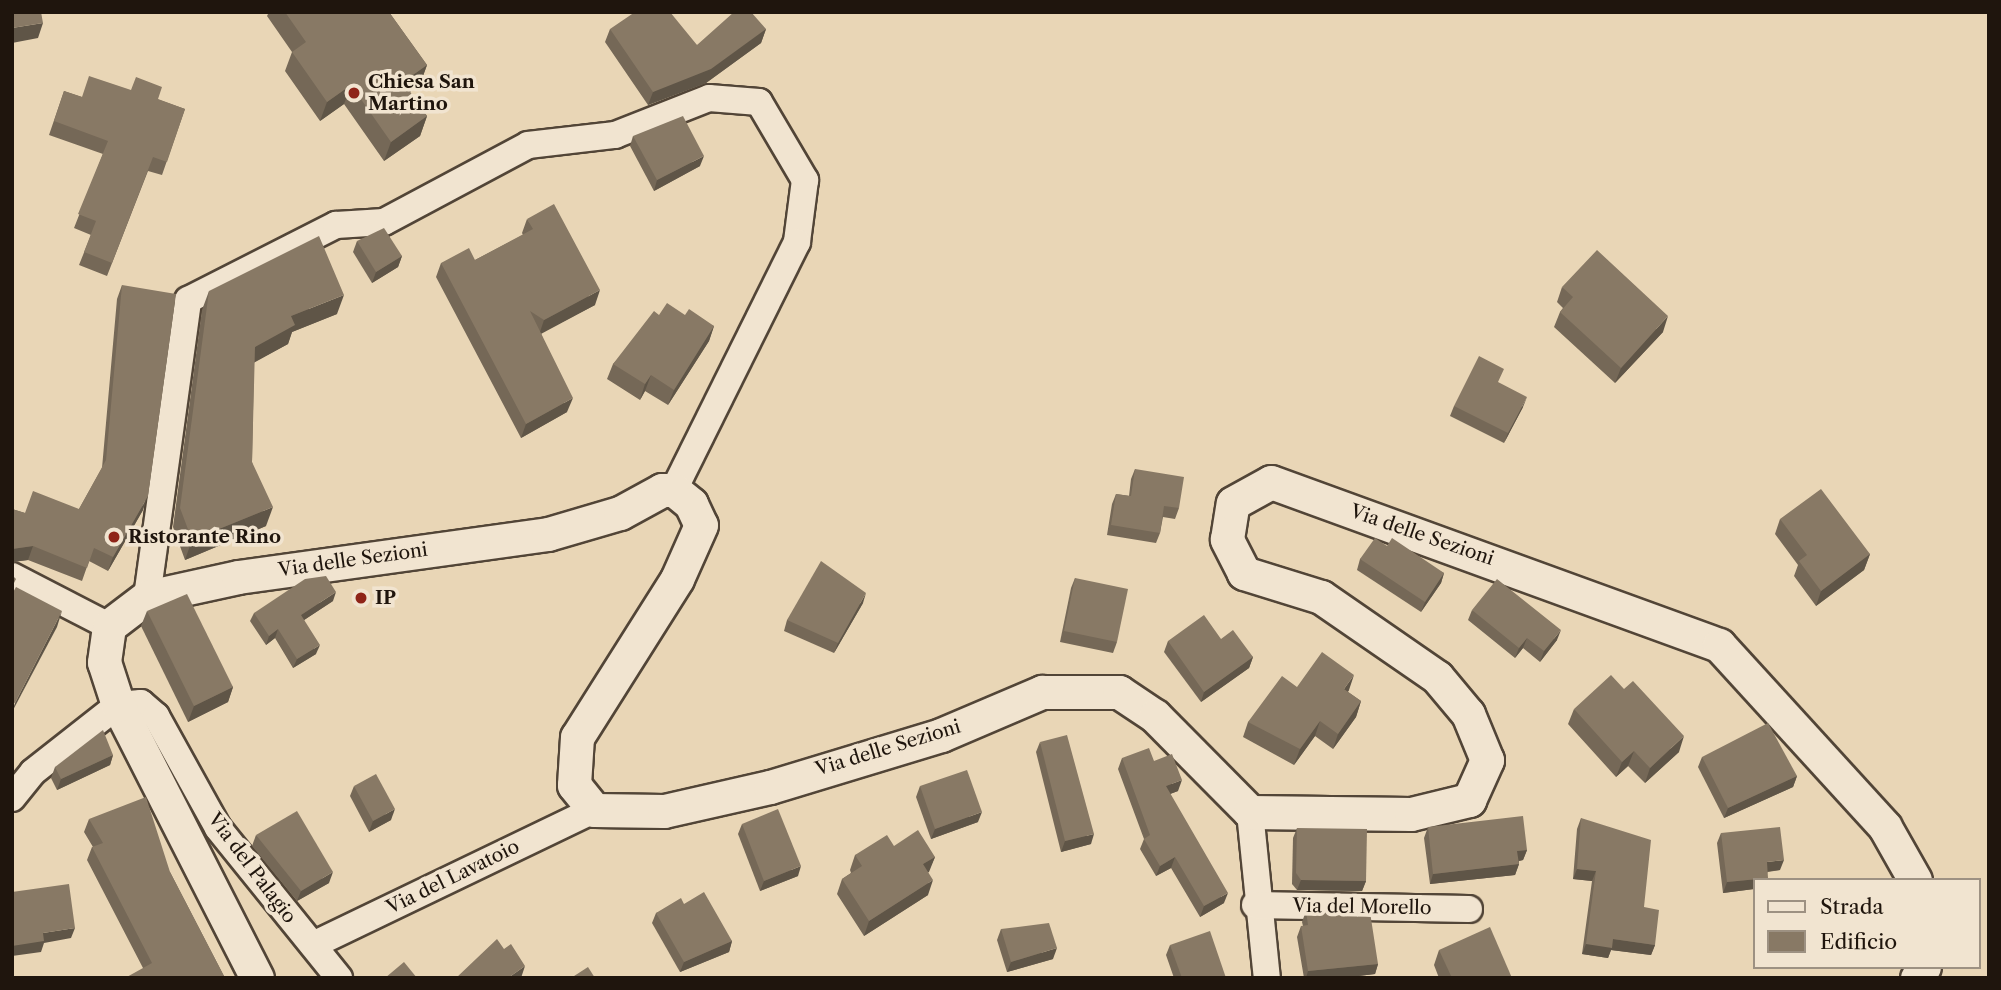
<!DOCTYPE html>
<html>
<head>
<meta charset="utf-8">
<style>
  body { margin:0 }
  #map { position:relative; width:2001px; height:990px; overflow:hidden; background:#e9d6b6; font-family:"Libre Caslon Text",serif }
  div>[style] { position:absolute }
  .roads { filter:drop-shadow(2px 0 #524537) drop-shadow(-2px 0 #524537) drop-shadow(0 2px #524537) drop-shadow(0 -2px #524537) }
  .minor>* { height:26px; margin:-13px; padding:0 13px; transform-origin:13px; border-radius:13px; background:#f1e4d0 }
  .tertiary>* { height:33px; margin:-16.5px; padding:0 16.5px; transform-origin:16.5px; border-radius:16.5px; background:#f1e4d0 }
  .wall>* { inset:0; background:#756857 }
  .shaded-wall>* { inset:0; background:#5f5547 }
  .building>* { inset:0; background:#887965 }
  .dots>* { width:19px; height:19px; translate:-50% -50%; box-sizing:border-box; border:4px solid #f1e4d0; border-radius:50% }
  span { translate:-50% -50%; white-space:nowrap; text-align:center; line-height:1.15; -webkit-text-stroke:7px #f1e4d0; paint-order:stroke }
  .poi-label { font-size:19px; color:#1f150d; font-weight:700 }
  .left { translate:0 -50%; text-align:left }
  .street-label { font-size:19px; color:#1f150d }
  .frame { position:absolute; inset:0; border:14px solid #1f150d; pointer-events:none }
  .legend { position:absolute; left:1753px; top:878px; width:228px; height:91px; box-sizing:border-box; background:#f1e4d0; border:2px solid #9d9182; margin:0; padding:9px 12px; list-style:none; font-size:21px; color:#1f150d }
  .legend li { display:flex; align-items:center; gap:14px; height:35px }
  .legend b { width:35px; border:2px solid #9d9182 }
</style>
</head>
<body>
<div id="map">
  <div class="roads">
    <div class="minor">
      <i style="left:12px;top:576px;width:109px;rotate:27.3deg"></i>
      <i style="left:147px;top:597px;width:300px;rotate:-82.1deg"></i>
      <i style="left:188px;top:300px;width:166px;rotate:-26.9deg"></i>
      <i style="left:336px;top:225px;width:48px;rotate:-3.6deg"></i>
      <i style="left:384px;top:222px;width:163px;rotate:-28.1deg"></i>
      <i style="left:528px;top:145px;width:88px;rotate:-6.6deg"></i>
      <i style="left:615px;top:135px;width:101px;rotate:-21.5deg"></i>
      <i style="left:709px;top:98px;width:50px;rotate:4.6deg"></i>
      <i style="left:759px;top:102px;width:91px;rotate:59.5deg"></i>
      <i style="left:805px;top:180px;width:63px;rotate:97.4deg"></i>
      <i style="left:797px;top:242px;width:277px;rotate:116.4deg"></i>
      <i style="left:12px;top:798px;width:33px;rotate:-51deg"></i>
      <i style="left:33px;top:772px;width:108px;rotate:-38.2deg"></i>
      <i style="left:118px;top:705px;width:23px;rotate:-5deg"></i>
      <i style="left:141px;top:703px;width:20px;rotate:41deg"></i>
      <i style="left:156px;top:716px;width:128px;rotate:61deg"></i>
      <i style="left:218px;top:828px;width:193px;rotate:51.1deg"></i>
      <i style="left:1250px;top:812px;width:167px;rotate:84.2deg"></i>
      <i style="left:1255px;top:905px;width:214px;rotate:1.1deg"></i>
      <i style="left:313px;top:945px;width:312px;rotate:-25.7deg"></i>
    </div>
    <div class="tertiary">
      <i style="left:257px;top:978px;width:306px;rotate:-117deg"></i>
      <i style="left:118px;top:705px;width:45px;rotate:-108deg"></i>
      <i style="left:104px;top:662px;width:36px;rotate:-82deg"></i>
      <i style="left:109px;top:626px;width:48px;rotate:-37.3deg"></i>
      <i style="left:147px;top:597px;width:93px;rotate:-12.4deg"></i>
      <i style="left:238px;top:577px;width:313px;rotate:-7.9deg"></i>
      <i style="left:548px;top:534px;width:75px;rotate:-16.3deg"></i>
      <i style="left:620px;top:513px;width:48px;rotate:-28.7deg"></i>
      <i style="left:662px;top:490px;width:12px"></i>
      <i style="left:674px;top:490px;width:22px;rotate:39deg"></i>
      <i style="left:691px;top:504px;width:23px;rotate:65deg"></i>
      <i style="left:701px;top:525px;width:59px;rotate:114deg"></i>
      <i style="left:677px;top:579px;width:187px;rotate:122.3deg"></i>
      <i style="left:577px;top:737px;width:48px;rotate:93.6deg"></i>
      <i style="left:574px;top:785px;width:32px;rotate:51deg"></i>
      <i style="left:594px;top:810px;width:70px;rotate:0.8deg"></i>
      <i style="left:664px;top:811px;width:109px;rotate:-12.8deg"></i>
      <i style="left:770px;top:787px;width:179px;rotate:-16.9deg"></i>
      <i style="left:941px;top:735px;width:110px;rotate:-23.1deg"></i>
      <i style="left:1042px;top:692px;width:77px"></i>
      <i style="left:1119px;top:692px;width:43px;rotate:33.7deg"></i>
      <i style="left:1155px;top:716px;width:135px;rotate:45.3deg"></i>
      <i style="left:1250px;top:812px;width:161px;rotate:0.7deg"></i>
      <i style="left:1411px;top:814px;width:60px;rotate:-13.6deg"></i>
      <i style="left:1469px;top:800px;width:44px;rotate:-65.8deg"></i>
      <i style="left:1487px;top:760px;width:50px;rotate:-112.4deg"></i>
      <i style="left:1468px;top:714px;width:48px;rotate:-130deg"></i>
      <i style="left:1437px;top:677px;width:141px;rotate:-145.4deg"></i>
      <i style="left:1321px;top:597px;width:81px;rotate:-162.7deg"></i>
      <i style="left:1244px;top:573px;width:38px;rotate:-117deg"></i>
      <i style="left:1227px;top:539px;width:36px;rotate:-81deg"></i>
      <i style="left:1233px;top:503px;width:43px;rotate:-28.9deg"></i>
      <i style="left:1271px;top:482px;width:477px;rotate:20deg"></i>
      <i style="left:1719px;top:645px;width:246px;rotate:47.6deg"></i>
      <i style="left:1885px;top:827px;width:61px;rotate:60.5deg"></i>
      <i style="left:1917px;top:978px;width:13px;rotate:-58deg"></i>
    </div>
  </div>
  <div class="wall">
    <i style="clip-path:polygon(269px 12px,389px 12px,427px 65px,420px 84px,410px 92px,427px 116px,420px 136px,384px 161px,344px 104px,320px 121px,285px 71px,292px 52px,267px 16px)"></i>
    <i style="clip-path:polygon(610px 29px,697px 45px,766px 29px,761px 43px,706px 83px,648px 105px,605px 42px)"></i>
    <i style="clip-path:polygon(131px 90px,185px 109px,162px 175px,148px 171px,107px 276px,79px 265px,91px 235px,74px 228px,103px 154px,49px 135px,64px 91px,82px 97px)"></i>
    <i style="clip-path:polygon(633px 136px,700px 166px,654px 191px,630px 146px)"></i>
    <i style="clip-path:polygon(527px 219px,595px 305px,541px 333px,567px 412px,521px 438px,436px 277px,441px 263px,475px 260px,523px 235px,522px 233px)"></i>
    <i style="clip-path:polygon(357px 241px,402px 256px,398px 267px,372px 283px,353px 252px)"></i>
    <i style="clip-path:polygon(122px 285px,143px 510px,108px 571px,89px 561px,82px 581px,28px 560px,12px 562px,12px 509px,25px 513px,79px 509px,102px 468px,117px 299px)"></i>
    <i style="clip-path:polygon(1562px 287px,1663px 332px,1615px 383px,1554px 327px,1560px 312px,1563px 308px,1557px 302px)"></i>
    <i style="clip-path:polygon(209px 291px,337px 314px,292px 332px,288px 344px,254px 362px,252px 462px,266px 526px,185px 560px,173px 527px,202px 310px)"></i>
    <i style="clip-path:polygon(659px 315px,685px 315px,714px 326px,709px 341px,668px 405px,645px 391px,640px 400px,607px 379px,613px 364px)"></i>
    <i style="clip-path:polygon(1454px 406px,1523px 407px,1504px 443px,1450px 416px)"></i>
    <i style="clip-path:polygon(1135px 469px,1179px 508px,1175px 519px,1163px 517px,1160px 533px,1156px 543px,1107px 535px,1112px 504px,1116px 494px,1129px 496px,1131px 479px)"></i>
    <i style="clip-path:polygon(1780px 519px,1870px 554px,1864px 570px,1816px 606px,1794px 576px,1798px 565px,1775px 534px)"></i>
    <i style="clip-path:polygon(1387px 546px,1444px 573px,1441px 583px,1421px 612px,1357px 570px,1360px 559px)"></i>
    <i style="clip-path:polygon(1075px 578px,1117px 642px,1113px 653px,1060px 642px,1071px 588px)"></i>
    <i style="clip-path:polygon(333px 601px,304px 620px,316px 654px,293px 668px,275px 638px,266px 645px,250px 621px,254px 613px)"></i>
    <i style="clip-path:polygon(863px 603px,834px 653px,784px 631px,787px 620px)"></i>
    <i style="clip-path:polygon(1472px 610px,1557px 640px,1540px 662px,1523px 648px,1515px 658px,1468px 620px)"></i>
    <i style="clip-path:polygon(147px 611px,233px 687px,228px 702px,188px 722px,141px 626px)"></i>
    <i style="clip-path:polygon(1221px 639px,1253px 657px,1249px 668px,1201px 702px,1164px 652px,1168px 641px)"></i>
    <i style="clip-path:polygon(1297px 687px,1349px 690px,1348px 692px,1361px 701px,1356px 717px,1333px 749px,1315px 736px,1294px 765px,1243px 737px,1248px 722px)"></i>
    <i style="clip-path:polygon(1574px 709px,1679px 752px,1645px 783px,1628px 766px,1616px 777px,1568px 724px)"></i>
    <i style="clip-path:polygon(1040px 742px,1091px 844px,1061px 852px,1036px 752px)"></i>
    <i style="clip-path:polygon(113px 755px,110px 765px,57px 790px,51px 778px,55px 767px)"></i>
    <i style="clip-path:polygon(1702px 757px,1797px 776px,1793px 787px,1724px 818px,1698px 767px)"></i>
    <i style="clip-path:polygon(1122px 758px,1154px 761px,1178px 791px,1170px 794px,1224px 903px,1200px 917px,1171px 868px,1156px 876px,1140px 849px,1144px 839px,1118px 769px)"></i>
    <i style="clip-path:polygon(354px 786px,391px 820px,369px 832px,350px 796px)"></i>
    <i style="clip-path:polygon(920px 786px,978px 822px,931px 839px,916px 797px)"></i>
    <i style="clip-path:polygon(1581px 818px,1644px 907px,1655px 945px,1651px 955px,1611px 950px,1608px 958px,1582px 954px,1592px 881px,1573px 879px,1577px 829px)"></i>
    <i style="clip-path:polygon(89px 819px,170px 872px,225px 978px,143px 968px,87px 860px,92px 847px,93px 847px,84px 832px)"></i>
    <i style="clip-path:polygon(742px 824px,798px 876px,760px 891px,738px 834px)"></i>
    <i style="clip-path:polygon(1428px 827px,1527px 850px,1523px 860px,1519px 861px,1519px 864px,1515px 875px,1430px 884px,1424px 838px)"></i>
    <i style="clip-path:polygon(1297px 828px,1366px 881px,1362px 891px,1297px 890px,1292px 884px,1293px 838px)"></i>
    <i style="clip-path:polygon(1721px 833px,1780px 870px,1768px 872px,1754px 880px,1754px 889px,1723px 893px,1717px 843px)"></i>
    <i style="clip-path:polygon(256px 835px,329px 883px,297px 901px,252px 846px)"></i>
    <i style="clip-path:polygon(894px 846px,935px 857px,928px 872px,928px 895px,864px 936px,837px 894px,842px 879px,851px 873px,850px 870px,855px 855px)"></i>
    <i style="clip-path:polygon(684px 904px,732px 941px,729px 952px,680px 972px,652px 923px,656px 913px)"></i>
    <i style="clip-path:polygon(1306px 911px,1378px 964px,1375px 974px,1342px 978px,1304px 978px,1297px 937px,1301px 926px,1303px 926px,1302px 922px)"></i>
    <i style="clip-path:polygon(1001px 929px,1053px 959px,1007px 972px,997px 940px)"></i>
    <i style="clip-path:polygon(1170px 945px,1226px 978px,1174px 978px,1166px 955px)"></i>
    <i style="clip-path:polygon(1439px 950px,1512px 978px,1439px 978px,1434px 965px)"></i>
  </div>
  <div class="shaded-wall">
    <i style="clip-path:polygon(43px 23px,38px 38px,12px 43px,12px 28px)"></i>
    <i style="clip-path:polygon(766px 29px,761px 43px,706px 83px,648px 105px,653px 92px)"></i>
    <i style="clip-path:polygon(427px 65px,420px 84px,396px 101px,403px 82px)"></i>
    <i style="clip-path:polygon(351px 85px,344px 104px,320px 121px,327px 102px)"></i>
    <i style="clip-path:polygon(427px 116px,420px 136px,384px 161px,391px 142px)"></i>
    <i style="clip-path:polygon(704px 156px,700px 166px,654px 191px,657px 180px)"></i>
    <i style="clip-path:polygon(402px 256px,398px 267px,372px 283px,376px 272px)"></i>
    <i style="clip-path:polygon(600px 290px,595px 305px,539px 335px,544px 320px)"></i>
    <i style="clip-path:polygon(344px 295px,337px 314px,292px 332px,288px 344px,248px 366px,255px 347px,291px 316px)"></i>
    <i style="clip-path:polygon(1668px 316px,1663px 332px,1615px 383px,1621px 368px)"></i>
    <i style="clip-path:polygon(714px 326px,709px 341px,668px 405px,674px 390px)"></i>
    <i style="clip-path:polygon(651px 375px,645px 391px,640px 400px,645px 384px)"></i>
    <i style="clip-path:polygon(1527px 397px,1523px 407px,1504px 443px,1508px 433px)"></i>
    <i style="clip-path:polygon(573px 398px,567px 412px,521px 438px,526px 424px)"></i>
    <i style="clip-path:polygon(148px 496px,143px 510px,108px 571px,113px 557px)"></i>
    <i style="clip-path:polygon(273px 507px,266px 526px,185px 560px,192px 540px)"></i>
    <i style="clip-path:polygon(33px 546px,28px 560px,12px 562px,12px 549px)"></i>
    <i style="clip-path:polygon(1870px 554px,1864px 570px,1816px 606px,1821px 591px)"></i>
    <i style="clip-path:polygon(1444px 573px,1441px 583px,1421px 612px,1425px 602px)"></i>
    <i style="clip-path:polygon(336px 592px,333px 601px,298px 624px,301px 615px)"></i>
    <i style="clip-path:polygon(866px 593px,863px 603px,834px 653px,838px 643px)"></i>
    <i style="clip-path:polygon(62px 611px,57px 627px,12px 712px,15px 703px)"></i>
    <i style="clip-path:polygon(278px 629px,275px 638px,266px 645px,269px 636px)"></i>
    <i style="clip-path:polygon(1561px 630px,1557px 640px,1540px 662px,1544px 651px)"></i>
    <i style="clip-path:polygon(1527px 638px,1523px 648px,1515px 658px,1519px 648px)"></i>
    <i style="clip-path:polygon(320px 645px,316px 654px,293px 668px,297px 659px)"></i>
    <i style="clip-path:polygon(1253px 657px,1249px 668px,1201px 702px,1204px 692px)"></i>
    <i style="clip-path:polygon(1354px 675px,1349px 690px,1338px 704px,1344px 689px)"></i>
    <i style="clip-path:polygon(233px 687px,228px 702px,188px 722px,194px 706px)"></i>
    <i style="clip-path:polygon(1361px 701px,1356px 717px,1333px 749px,1338px 734px)"></i>
    <i style="clip-path:polygon(1320px 721px,1315px 736px,1294px 765px,1300px 749px)"></i>
    <i style="clip-path:polygon(1684px 736px,1679px 752px,1645px 783px,1650px 768px)"></i>
    <i style="clip-path:polygon(1634px 751px,1628px 766px,1616px 777px,1622px 762px)"></i>
    <i style="clip-path:polygon(113px 755px,110px 765px,57px 790px,61px 779px)"></i>
    <i style="clip-path:polygon(1797px 776px,1793px 787px,1724px 818px,1728px 808px)"></i>
    <i style="clip-path:polygon(1182px 780px,1178px 791px,1162px 797px,1166px 786px)"></i>
    <i style="clip-path:polygon(395px 809px,391px 820px,369px 832px,373px 821px)"></i>
    <i style="clip-path:polygon(982px 812px,978px 822px,931px 839px,935px 829px)"></i>
    <i style="clip-path:polygon(1094px 834px,1091px 844px,1061px 852px,1065px 841px)"></i>
    <i style="clip-path:polygon(1527px 850px,1523px 860px,1514px 862px,1517px 851px)"></i>
    <i style="clip-path:polygon(935px 857px,929px 872px,917px 879px,923px 864px)"></i>
    <i style="clip-path:polygon(1175px 857px,1171px 868px,1156px 876px,1160px 866px)"></i>
    <i style="clip-path:polygon(1784px 860px,1780px 870px,1763px 872px,1767px 862px)"></i>
    <i style="clip-path:polygon(1519px 864px,1515px 875px,1430px 884px,1433px 874px)"></i>
    <i style="clip-path:polygon(801px 866px,798px 876px,760px 891px,764px 881px)"></i>
    <i style="clip-path:polygon(1577px 869px,1596px 871px,1592px 881px,1573px 879px)"></i>
    <i style="clip-path:polygon(333px 872px,329px 883px,297px 901px,301px 891px)"></i>
    <i style="clip-path:polygon(1768px 878px,1768px 880px,1754px 880px,1754px 889px,1723px 893px,1727px 882px)"></i>
    <i style="clip-path:polygon(933px 880px,928px 895px,864px 936px,869px 921px)"></i>
    <i style="clip-path:polygon(1301px 880px,1366px 881px,1362px 891px,1297px 890px)"></i>
    <i style="clip-path:polygon(1228px 893px,1224px 903px,1200px 917px,1204px 906px)"></i>
    <i style="clip-path:polygon(75px 928px,71px 938px,44px 943px,41px 952px,12px 956px,12px 946px,43px 933px)"></i>
    <i style="clip-path:polygon(1613px 939px,1655px 945px,1651px 955px,1611px 950px,1608px 958px,1582px 954px,1586px 944px)"></i>
    <i style="clip-path:polygon(732px 941px,729px 952px,680px 972px,684px 962px)"></i>
    <i style="clip-path:polygon(1057px 948px,1053px 959px,1007px 972px,1011px 962px)"></i>
    <i style="clip-path:polygon(1378px 964px,1375px 974px,1342px 978px,1306px 978px,1308px 971px)"></i>
    <i style="clip-path:polygon(525px 966px,521px 978px,508px 978px)"></i>
  </div>
  <div class="building">
    <i style="clip-path:polygon(12px 12px,41px 12px,43px 23px,12px 28px)"></i>
    <i style="clip-path:polygon(285px 12px,389px 12px,427px 65px,403px 82px,427px 116px,391px 142px,351px 85px,327px 102px,292px 52px,306px 42px)"></i>
    <i style="clip-path:polygon(635px 12px,670px 12px,697px 45px,734px 12px,751px 12px,766px 29px,711px 69px,653px 92px,610px 29px)"></i>
    <i style="clip-path:polygon(89px 76px,131px 90px,136px 77px,162px 87px,158px 99px,185px 109px,167px 162px,153px 157px,112px 263px,84px 252px,96px 221px,78px 214px,108px 141px,54px 121px,64px 91px,82px 97px)"></i>
    <i style="clip-path:polygon(683px 116px,704px 156px,657px 180px,633px 136px)"></i>
    <i style="clip-path:polygon(554px 204px,600px 290px,544px 320px,530px 311px,573px 398px,526px 424px,441px 263px,469px 248px,475px 260px,533px 229px,527px 219px)"></i>
    <i style="clip-path:polygon(384px 228px,402px 256px,376px 272px,357px 241px)"></i>
    <i style="clip-path:polygon(319px 236px,344px 295px,291px 316px,295px 325px,255px 347px,252px 462px,273px 507px,192px 540px,180px 508px,209px 291px)"></i>
    <i style="clip-path:polygon(1597px 250px,1668px 316px,1621px 368px,1560px 312px,1573px 297px,1562px 287px)"></i>
    <i style="clip-path:polygon(122px 285px,176px 294px,148px 496px,113px 557px,94px 548px,87px 568px,33px 546px,12px 549px,12px 509px,25px 513px,33px 491px,79px 509px,106px 460px)"></i>
    <i style="clip-path:polygon(667px 303px,685px 315px,689px 309px,714px 326px,674px 390px,651px 375px,645px 384px,613px 364px,654px 311px,659px 315px)"></i>
    <i style="clip-path:polygon(1479px 356px,1504px 369px,1498px 382px,1527px 397px,1508px 433px,1454px 406px)"></i>
    <i style="clip-path:polygon(1135px 469px,1184px 477px,1179px 508px,1164px 506px,1160px 533px,1111px 525px,1116px 494px,1131px 496px)"></i>
    <i style="clip-path:polygon(1821px 489px,1870px 554px,1821px 591px,1799px 561px,1807px 555px,1780px 519px)"></i>
    <i style="clip-path:polygon(1375px 538px,1387px 546px,1392px 538px,1444px 573px,1425px 602px,1360px 559px)"></i>
    <i style="clip-path:polygon(821px 561px,866px 593px,838px 643px,787px 620px)"></i>
    <i style="clip-path:polygon(12px 575px,16px 579px,12px 587px)"></i>
    <i style="clip-path:polygon(326px 576px,336px 592px,301px 615px,320px 645px,297px 659px,278px 629px,269px 636px,254px 613px,305px 579px)"></i>
    <i style="clip-path:polygon(1075px 578px,1128px 589px,1117px 642px,1064px 631px)"></i>
    <i style="clip-path:polygon(1497px 579px,1561px 630px,1544px 651px,1527px 638px,1519px 648px,1472px 610px)"></i>
    <i style="clip-path:polygon(16px 587px,62px 611px,15px 703px,12px 702px,12px 594px)"></i>
    <i style="clip-path:polygon(187px 594px,233px 687px,194px 706px,147px 611px)"></i>
    <i style="clip-path:polygon(1204px 615px,1221px 639px,1233px 630px,1253px 657px,1204px 692px,1168px 641px)"></i>
    <i style="clip-path:polygon(1322px 652px,1354px 675px,1344px 689px,1361px 701px,1338px 734px,1320px 721px,1300px 749px,1248px 722px,1282px 676px,1297px 687px)"></i>
    <i style="clip-path:polygon(1611px 675px,1624px 689px,1633px 681px,1684px 736px,1650px 768px,1634px 751px,1622px 762px,1574px 709px)"></i>
    <i style="clip-path:polygon(1768px 723px,1797px 776px,1728px 808px,1702px 757px)"></i>
    <i style="clip-path:polygon(103px 730px,113px 755px,61px 779px,55px 767px)"></i>
    <i style="clip-path:polygon(1067px 735px,1094px 834px,1065px 841px,1040px 742px)"></i>
    <i style="clip-path:polygon(1149px 748px,1154px 761px,1172px 754px,1182px 780px,1166px 786px,1228px 893px,1204px 906px,1175px 857px,1160px 866px,1144px 839px,1150px 835px,1122px 758px)"></i>
    <i style="clip-path:polygon(967px 770px,982px 812px,935px 829px,920px 786px)"></i>
    <i style="clip-path:polygon(376px 774px,395px 809px,373px 821px,354px 786px)"></i>
    <i style="clip-path:polygon(146px 797px,170px 872px,225px 978px,125px 978px,152px 963px,92px 847px,103px 843px,89px 819px)"></i>
    <i style="clip-path:polygon(778px 809px,801px 866px,764px 881px,742px 824px)"></i>
    <i style="clip-path:polygon(297px 811px,333px 872px,301px 891px,256px 835px)"></i>
    <i style="clip-path:polygon(1523px 816px,1527px 850px,1517px 851px,1519px 864px,1433px 874px,1428px 827px)"></i>
    <i style="clip-path:polygon(1581px 818px,1651px 840px,1644px 907px,1659px 910px,1655px 945px,1613px 939px,1612px 948px,1586px 944px,1596px 871px,1577px 869px)"></i>
    <i style="clip-path:polygon(1780px 827px,1784px 860px,1767px 862px,1768px 878px,1727px 882px,1721px 833px)"></i>
    <i style="clip-path:polygon(1297px 828px,1367px 829px,1366px 881px,1301px 880px,1296px 873px)"></i>
    <i style="clip-path:polygon(918px 830px,935px 857px,923px 864px,933px 880px,869px 921px,842px 879px,862px 866px,855px 855px,887px 835px,894px 846px)"></i>
    <i style="clip-path:polygon(69px 884px,75px 928px,43px 933px,44px 941px,12px 946px,12px 892px)"></i>
    <i style="clip-path:polygon(704px 892px,732px 941px,684px 962px,656px 913px,681px 898px,684px 904px)"></i>
    <i style="clip-path:polygon(1306px 911px,1370px 912px,1378px 964px,1308px 971px,1301px 926px,1308px 925px)"></i>
    <i style="clip-path:polygon(1049px 923px,1057px 948px,1011px 962px,1001px 929px)"></i>
    <i style="clip-path:polygon(1490px 927px,1512px 978px,1452px 978px,1439px 950px)"></i>
    <i style="clip-path:polygon(1210px 931px,1226px 978px,1182px 978px,1170px 945px)"></i>
    <i style="clip-path:polygon(497px 939px,504px 949px,511px 944px,525px 966px,508px 978px,456px 978px)"></i>
    <i style="clip-path:polygon(404px 962px,417px 978px,385px 978px)"></i>
    <i style="clip-path:polygon(588px 967px,595px 978px,571px 978px)"></i>
  </div>
  <div class="dots">
    <i style="left:354px;top:93px;background:#8f2418"></i>
    <i style="left:114px;top:537px;background:#8f2418"></i>
    <i style="left:361px;top:598px;background:#8f2418"></i>
  </div>
  <div class="poi-label">
    <span class="left" style="left:368px;top:93px">Chiesa San<br>Martino</span>
    <span class="left" style="left:128px;top:537px">Ristorante Rino</span>
    <span class="left" style="left:375px;top:598px">IP</span>
  </div>
  <div class="street-label">
    <span style="left:1422px;top:535px;rotate:19deg">Via delle Sezioni</span>
    <span style="left:353px;top:560px;rotate:-8deg">Via delle Sezioni</span>
    <span style="left:888px;top:748px;rotate:-17deg">Via delle Sezioni</span>
    <span style="left:252px;top:868px;rotate:53deg">Via del Palagio</span>
    <span style="left:453px;top:877px;rotate:-26deg">Via del Lavatoio</span>
    <span style="left:1362px;top:907px;rotate:1deg">Via del Morello</span>
  </div>
  <div class="frame"></div>
  <ul class="legend">
  <li><b style="height:9px;background:#f1e4d0"></b>Strada</li>
  <li><b style="height:19px;background:#887965"></b>Edificio</li>
  </ul>
</div>
</body>
</html>
